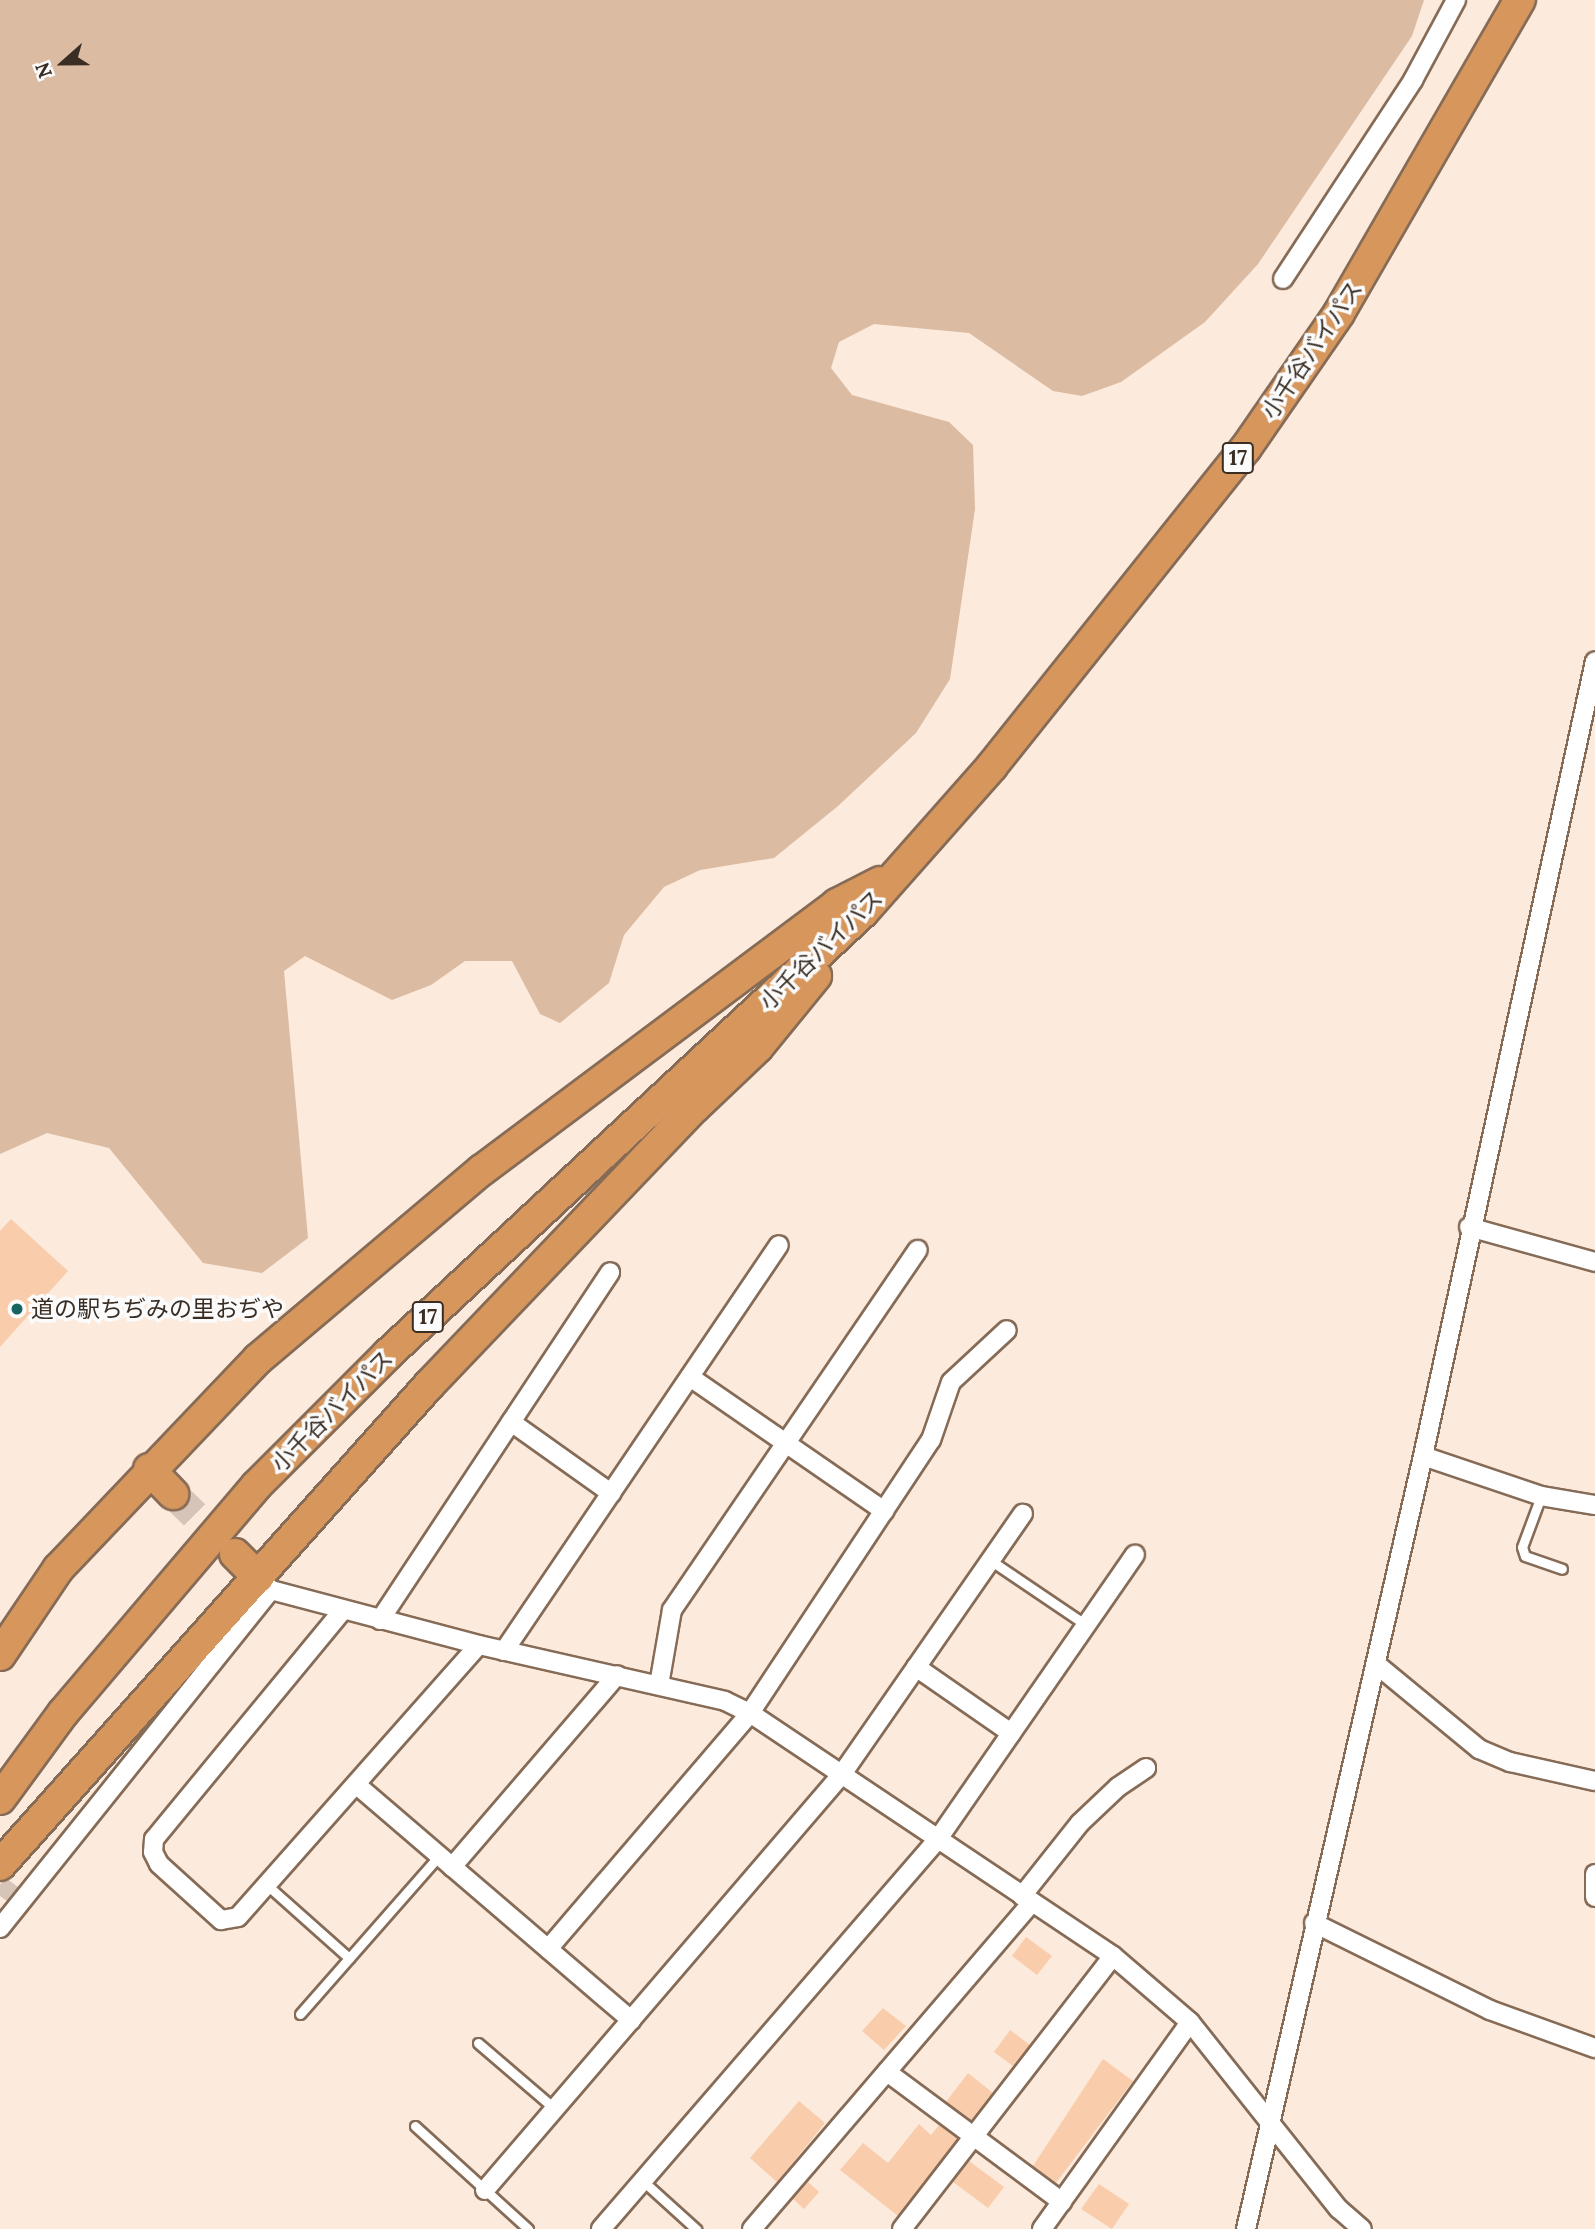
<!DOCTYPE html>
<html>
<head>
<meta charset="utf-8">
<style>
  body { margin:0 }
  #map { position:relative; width:1595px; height:2229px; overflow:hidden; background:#fceadc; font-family:Lora,"Noto Sans JP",serif }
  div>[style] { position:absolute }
  .green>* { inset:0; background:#dbbba2 }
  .building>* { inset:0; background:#f9cdac }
  .minor-tunnel>* { height:18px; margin-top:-9px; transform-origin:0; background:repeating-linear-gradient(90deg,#d5c4b7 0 18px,transparent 0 27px) }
  .trunk-tunnel>* { height:30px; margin-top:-15px; transform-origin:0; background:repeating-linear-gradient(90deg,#d5c4b7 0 30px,transparent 0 45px) }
  .roads { filter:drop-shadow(2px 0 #866b56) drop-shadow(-2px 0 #866b56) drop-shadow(0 2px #866b56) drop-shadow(0 -2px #866b56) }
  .service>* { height:9px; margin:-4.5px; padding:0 4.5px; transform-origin:4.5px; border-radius:4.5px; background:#fff }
  .minor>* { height:18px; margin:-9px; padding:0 9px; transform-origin:9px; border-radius:9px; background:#fff }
  .trunk>* { height:30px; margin:-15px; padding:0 15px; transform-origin:15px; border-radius:15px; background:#d6965c }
  .dots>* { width:19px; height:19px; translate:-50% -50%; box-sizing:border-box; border:4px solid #fbfbfb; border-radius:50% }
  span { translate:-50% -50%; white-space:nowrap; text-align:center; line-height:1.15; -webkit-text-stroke:7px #fbfbfb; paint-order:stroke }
  .shield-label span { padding:2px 5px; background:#fbfbfb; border:2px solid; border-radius:5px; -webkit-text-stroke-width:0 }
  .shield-label { font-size:21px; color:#392d24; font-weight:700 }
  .street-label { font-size:23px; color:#392d24 }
  .poi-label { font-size:23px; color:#392d24 }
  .left { translate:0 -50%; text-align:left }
  .north { position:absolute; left:28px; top:28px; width:70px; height:70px; -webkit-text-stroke:5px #fbfbfb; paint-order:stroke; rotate:249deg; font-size:19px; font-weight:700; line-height:28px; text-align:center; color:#392d24 }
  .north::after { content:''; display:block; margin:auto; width:24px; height:32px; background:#392d24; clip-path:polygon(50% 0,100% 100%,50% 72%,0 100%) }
</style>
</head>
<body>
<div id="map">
  <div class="green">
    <i style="clip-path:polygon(0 0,1424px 0,1412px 36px,1258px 264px,1205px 322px,1121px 382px,1082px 396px,1053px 391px,969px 333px,874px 324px,839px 342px,831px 368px,852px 395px,949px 422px,973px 445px,975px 509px,950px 679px,916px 733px,838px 806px,774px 858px,700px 870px,664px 887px,624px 935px,609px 983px,560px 1023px,540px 1014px,512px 961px,465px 961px,431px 985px,392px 1000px,305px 956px,284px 971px,308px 1238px,262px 1273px,203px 1263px,109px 1148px,47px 1133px,0 1154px)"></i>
  </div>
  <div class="building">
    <i style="clip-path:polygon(11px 1219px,68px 1271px,0 1347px,0 1231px)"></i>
    <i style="clip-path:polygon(1026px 1937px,1052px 1956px,1037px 1975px,1012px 1956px)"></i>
    <i style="clip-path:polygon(883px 2008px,906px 2026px,884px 2050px,862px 2031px)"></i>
    <i style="clip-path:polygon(1010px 2030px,1030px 2045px,1013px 2066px,994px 2052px)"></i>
    <i style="clip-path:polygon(1103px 2059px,1133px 2081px,1056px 2183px,1033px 2166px)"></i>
    <i style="clip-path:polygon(968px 2073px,993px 2093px,971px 2121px,946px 2102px)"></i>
    <i style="clip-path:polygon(799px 2101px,825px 2123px,777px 2182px,750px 2158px)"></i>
    <i style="clip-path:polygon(919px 2124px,931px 2135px,939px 2125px,958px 2139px,898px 2216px,840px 2170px,863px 2143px,888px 2163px)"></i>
    <i style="clip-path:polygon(969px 2161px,1004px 2187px,988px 2208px,953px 2182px)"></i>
    <i style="clip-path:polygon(808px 2182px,819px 2192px,804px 2209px,793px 2199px)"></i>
    <i style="clip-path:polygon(1099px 2184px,1129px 2204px,1112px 2229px,1081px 2209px)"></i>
  </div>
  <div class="minor-tunnel">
    <i style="left:0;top:1885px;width:26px;rotate:36deg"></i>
  </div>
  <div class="trunk-tunnel">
    <i style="left:173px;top:1494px;width:83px;rotate:44deg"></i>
  </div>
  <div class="roads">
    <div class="service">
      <i style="left:1541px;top:1496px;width:54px;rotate:110.4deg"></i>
      <i style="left:1522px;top:1547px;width:9px;rotate:72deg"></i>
      <i style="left:1525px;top:1556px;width:39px;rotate:19deg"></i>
      <i style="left:990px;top:1560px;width:116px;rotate:34.1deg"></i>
      <i style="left:267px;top:1885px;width:110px;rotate:41.7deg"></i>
      <i style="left:300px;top:2014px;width:210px;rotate:-48.7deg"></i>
      <i style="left:478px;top:2043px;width:101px;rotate:40.6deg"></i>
      <i style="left:415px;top:2126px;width:153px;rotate:42.3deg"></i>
      <i style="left:643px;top:2181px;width:72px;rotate:42.2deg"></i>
    </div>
    <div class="minor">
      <i style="left:1283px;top:279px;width:238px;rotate:-56.8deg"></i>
      <i style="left:1413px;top:80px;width:91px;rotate:-61.7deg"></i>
      <i style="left:1469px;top:1227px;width:131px;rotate:15.5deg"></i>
      <i style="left:690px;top:1377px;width:236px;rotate:34.6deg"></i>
      <i style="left:511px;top:1422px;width:123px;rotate:35.4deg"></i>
      <i style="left:1423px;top:1456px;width:125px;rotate:18.7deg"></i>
      <i style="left:1541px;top:1496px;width:55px;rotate:9.5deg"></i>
      <i style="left:258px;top:1577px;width:18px;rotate:45deg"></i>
      <i style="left:271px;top:1590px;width:215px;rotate:14.8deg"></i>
      <i style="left:479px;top:1645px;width:252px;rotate:12.8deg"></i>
      <i style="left:725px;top:1701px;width:28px;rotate:26deg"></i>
      <i style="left:750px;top:1713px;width:437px;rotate:33.8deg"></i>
      <i style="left:1113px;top:1956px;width:101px;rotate:40.6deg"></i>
      <i style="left:1190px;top:2022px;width:239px;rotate:51.5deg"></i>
      <i style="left:1339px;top:2209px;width:30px;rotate:41deg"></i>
      <i style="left:343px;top:1610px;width:297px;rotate:129.5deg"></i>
      <i style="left:154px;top:1839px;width:13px;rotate:94deg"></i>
      <i style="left:153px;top:1852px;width:13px;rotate:63deg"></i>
      <i style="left:159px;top:1864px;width:84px;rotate:42.1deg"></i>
      <i style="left:221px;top:1920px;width:17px;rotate:-10deg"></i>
      <i style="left:238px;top:1917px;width:363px;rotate:-48.5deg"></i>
      <i style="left:380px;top:1620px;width:417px;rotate:-56.5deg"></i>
      <i style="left:504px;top:1651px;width:490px;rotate:-55.9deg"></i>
      <i style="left:1376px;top:1664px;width:134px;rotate:39.5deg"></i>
      <i style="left:1479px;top:1749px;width:34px;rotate:23deg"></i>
      <i style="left:1510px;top:1762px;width:87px;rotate:12.6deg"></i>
      <i style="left:916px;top:1667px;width:116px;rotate:34.8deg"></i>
      <i style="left:659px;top:1685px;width:76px;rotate:-80.2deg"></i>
      <i style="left:672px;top:1610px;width:436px;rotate:-55.7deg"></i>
      <i style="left:358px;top:1786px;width:360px;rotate:40.6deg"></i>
      <i style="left:452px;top:1867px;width:253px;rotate:-49.3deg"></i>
      <i style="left:1595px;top:1874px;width:23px;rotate:90deg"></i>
      <i style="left:1022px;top:1896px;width:93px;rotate:-51.5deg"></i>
      <i style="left:1080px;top:1823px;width:52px;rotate:-43.5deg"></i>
      <i style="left:1118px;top:1787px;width:34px;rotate:-34deg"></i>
      <i style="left:1314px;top:1923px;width:196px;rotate:26.3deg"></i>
      <i style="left:1490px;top:2010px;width:112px;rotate:19.9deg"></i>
      <i style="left:0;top:1928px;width:433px;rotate:-51.3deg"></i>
      <i style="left:548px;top:1949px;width:311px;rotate:-49.4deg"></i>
      <i style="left:750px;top:1713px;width:328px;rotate:-56.5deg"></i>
      <i style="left:931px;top:1440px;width:61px;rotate:-71deg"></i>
      <i style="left:951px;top:1382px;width:76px;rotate:-42.9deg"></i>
      <i style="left:887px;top:2072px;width:218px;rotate:36.6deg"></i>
      <i style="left:485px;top:2190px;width:548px;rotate:-49.36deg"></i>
      <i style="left:842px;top:1774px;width:317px;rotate:-55.2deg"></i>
      <i style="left:601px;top:2229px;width:515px;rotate:-49.17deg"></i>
      <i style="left:938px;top:1839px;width:346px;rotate:-55.3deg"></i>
      <i style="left:752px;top:2229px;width:430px;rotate:-49.4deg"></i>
      <i style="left:902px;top:2229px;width:345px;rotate:-52.3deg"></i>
      <i style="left:1042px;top:2229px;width:254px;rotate:-54.4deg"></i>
      <i style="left:1246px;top:2229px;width:793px;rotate:-77.1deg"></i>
      <i style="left:1423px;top:1456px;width:813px;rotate:-77.79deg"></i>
    </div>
    <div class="trunk">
      <i style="left:149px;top:1469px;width:35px;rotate:46deg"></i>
      <i style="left:235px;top:1554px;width:33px;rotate:45deg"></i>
      <i style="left:0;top:1655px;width:104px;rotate:-56deg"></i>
      <i style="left:58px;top:1569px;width:290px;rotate:-46.4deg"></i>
      <i style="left:258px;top:1359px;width:293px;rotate:-40.2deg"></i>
      <i style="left:482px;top:1170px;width:444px;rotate:-36.8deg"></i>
      <i style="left:837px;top:904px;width:48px;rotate:-27.1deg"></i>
      <i style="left:0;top:1799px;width:107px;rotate:-53.8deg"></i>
      <i style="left:63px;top:1713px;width:298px;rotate:-49.6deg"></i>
      <i style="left:256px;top:1486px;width:187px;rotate:-45deg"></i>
      <i style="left:388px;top:1354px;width:649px;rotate:-42.94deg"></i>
      <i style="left:863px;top:912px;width:195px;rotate:-48.5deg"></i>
      <i style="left:992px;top:766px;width:407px;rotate:-51.4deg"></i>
      <i style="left:1246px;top:448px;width:164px;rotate:-55.4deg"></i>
      <i style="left:1339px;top:313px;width:362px;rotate:-60deg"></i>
      <i style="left:0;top:1865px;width:644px;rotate:-48.21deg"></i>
      <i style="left:429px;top:1385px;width:383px;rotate:-46.3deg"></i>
      <i style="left:694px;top:1108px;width:88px;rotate:-43.6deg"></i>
      <i style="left:758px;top:1047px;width:92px;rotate:-50.8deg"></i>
    </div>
  </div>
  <div class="dots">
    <i style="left:17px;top:1309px;background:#176563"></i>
  </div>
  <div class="shield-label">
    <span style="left:1238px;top:458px">17</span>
    <span style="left:428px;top:1317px">17</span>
  </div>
  <div class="street-label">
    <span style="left:1312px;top:350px;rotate:-56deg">小千谷バイパス</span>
    <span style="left:821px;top:950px;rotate:-44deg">小千谷バイパス</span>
    <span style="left:332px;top:1411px;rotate:-45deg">小千谷バイパス</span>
  </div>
  <div class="poi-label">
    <span class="left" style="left:31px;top:1309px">道の駅ちぢみの里おぢや</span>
  </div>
  <div class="north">N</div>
</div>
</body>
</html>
